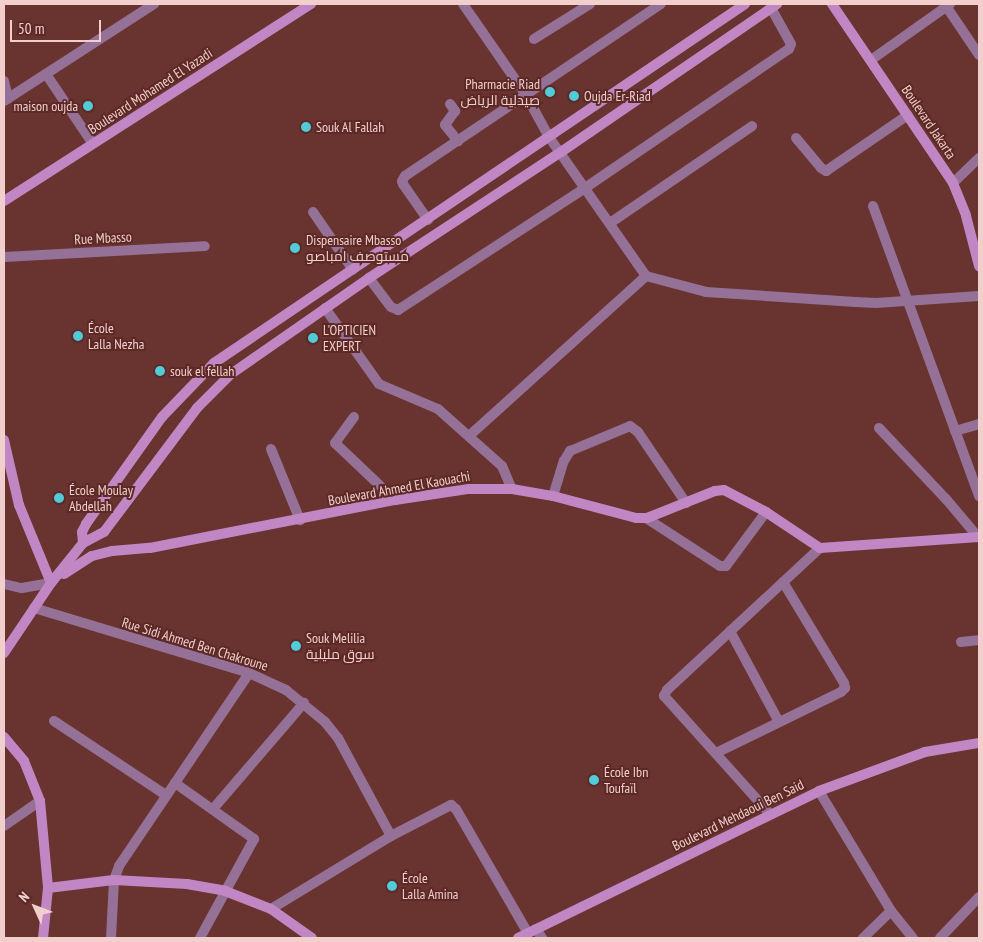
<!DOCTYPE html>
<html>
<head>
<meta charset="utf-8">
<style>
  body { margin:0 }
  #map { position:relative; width:983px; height:942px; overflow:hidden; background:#693330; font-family:"PT Sans Narrow",Cairo,sans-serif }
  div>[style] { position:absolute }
  .street>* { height:10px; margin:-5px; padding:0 5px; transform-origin:5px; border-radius:5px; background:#957197 }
  .secondary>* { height:10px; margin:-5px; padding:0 5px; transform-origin:5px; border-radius:5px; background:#c187c4 }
  .dots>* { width:14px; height:14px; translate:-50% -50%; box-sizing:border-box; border:2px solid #5d2926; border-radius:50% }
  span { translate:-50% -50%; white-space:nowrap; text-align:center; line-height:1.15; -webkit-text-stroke:4px #5d2926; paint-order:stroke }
  .poi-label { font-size:14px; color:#f1cfcc }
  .right { translate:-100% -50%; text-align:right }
  .left { translate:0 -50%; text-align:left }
  .street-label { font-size:14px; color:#f1cfcc }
  .frame { position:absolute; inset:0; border:5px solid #f1cfcc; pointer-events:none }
  .north { position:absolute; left:10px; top:882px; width:50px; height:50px; -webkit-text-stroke:4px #5d2926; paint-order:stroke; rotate:313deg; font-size:14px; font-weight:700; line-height:20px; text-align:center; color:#f1cfcc }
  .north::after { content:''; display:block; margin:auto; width:18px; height:22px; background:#f1cfcc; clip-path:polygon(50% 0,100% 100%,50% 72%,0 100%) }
  .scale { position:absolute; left:10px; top:20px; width:91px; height:22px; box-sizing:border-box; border:2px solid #f1cfcc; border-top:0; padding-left:6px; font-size:15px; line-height:18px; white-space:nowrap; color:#f1cfcc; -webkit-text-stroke:4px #5d2926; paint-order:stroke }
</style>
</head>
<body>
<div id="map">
  <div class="street">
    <i style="left:463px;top:4px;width:111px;rotate:55.3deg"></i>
    <i style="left:526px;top:95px;width:48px;rotate:61.3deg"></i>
    <i style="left:549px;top:137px;width:169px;rotate:55.1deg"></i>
    <i style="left:646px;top:276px;width:62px;rotate:14.9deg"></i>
    <i style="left:706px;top:292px;width:150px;rotate:3.8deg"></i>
    <i style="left:856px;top:302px;width:20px;rotate:3deg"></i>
    <i style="left:876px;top:303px;width:103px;rotate:-3.9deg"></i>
    <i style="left:946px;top:6px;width:59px;rotate:56deg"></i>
    <i style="left:534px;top:39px;width:66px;rotate:-32deg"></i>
    <i style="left:871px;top:60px;width:97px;rotate:-35.3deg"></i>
    <i style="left:46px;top:74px;width:84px;rotate:56.1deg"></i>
    <i style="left:4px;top:81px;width:18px;rotate:77deg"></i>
    <i style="left:4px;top:101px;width:179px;rotate:-32.9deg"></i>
    <i style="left:450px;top:104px;width:9px;rotate:54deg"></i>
    <i style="left:455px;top:111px;width:17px;rotate:126deg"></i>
    <i style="left:445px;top:125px;width:21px;rotate:51deg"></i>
    <i style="left:796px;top:138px;width:39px;rotate:50deg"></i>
    <i style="left:821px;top:168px;width:6px;rotate:31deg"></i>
    <i style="left:826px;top:171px;width:99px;rotate:-34.3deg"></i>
    <i style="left:953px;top:183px;width:36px;rotate:-44deg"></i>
    <i style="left:873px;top:206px;width:309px;rotate:69.9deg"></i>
    <i style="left:313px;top:212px;width:70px;rotate:55.4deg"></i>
    <i style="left:428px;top:220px;width:44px;rotate:-124.8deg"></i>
    <i style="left:403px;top:184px;width:3px;rotate:-108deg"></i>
    <i style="left:402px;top:181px;width:6px;rotate:-59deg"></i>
    <i style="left:405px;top:176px;width:308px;rotate:-33.9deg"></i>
    <i style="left:610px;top:223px;width:172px;rotate:-34.3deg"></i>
    <i style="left:4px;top:257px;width:201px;rotate:-3.1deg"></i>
    <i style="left:369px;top:278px;width:36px;rotate:53deg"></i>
    <i style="left:391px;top:307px;width:8px;rotate:23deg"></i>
    <i style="left:398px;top:310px;width:223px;rotate:-33.1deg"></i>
    <i style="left:585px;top:188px;width:247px;rotate:-34.3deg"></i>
    <i style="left:789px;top:49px;width:5px;rotate:-68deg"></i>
    <i style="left:791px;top:44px;width:41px;rotate:-119.1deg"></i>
    <i style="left:325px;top:308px;width:93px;rotate:54.6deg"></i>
    <i style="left:379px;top:384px;width:64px;rotate:23deg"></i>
    <i style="left:438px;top:409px;width:86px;rotate:41.7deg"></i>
    <i style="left:502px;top:466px;width:25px;rotate:67deg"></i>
    <i style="left:354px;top:417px;width:32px;rotate:126deg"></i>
    <i style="left:335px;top:443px;width:83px;rotate:43.5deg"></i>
    <i style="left:879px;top:428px;width:98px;rotate:46.7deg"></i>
    <i style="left:946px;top:499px;width:50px;rotate:49.9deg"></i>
    <i style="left:955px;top:431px;width:25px;rotate:-16deg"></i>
    <i style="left:469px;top:436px;width:239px;rotate:-42.1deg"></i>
    <i style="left:271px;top:449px;width:77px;rotate:67.8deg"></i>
    <i style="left:553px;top:496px;width:37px;rotate:-73deg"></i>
    <i style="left:564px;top:461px;width:12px;rotate:-59deg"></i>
    <i style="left:570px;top:451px;width:65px;rotate:-22.6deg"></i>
    <i style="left:630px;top:426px;width:10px;rotate:37deg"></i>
    <i style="left:638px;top:432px;width:86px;rotate:55.9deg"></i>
    <i style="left:646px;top:518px;width:88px;rotate:33deg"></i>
    <i style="left:720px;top:566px;width:6px"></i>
    <i style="left:726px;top:566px;width:67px;rotate:-53.5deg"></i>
    <i style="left:4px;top:584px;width:18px;rotate:13deg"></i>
    <i style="left:22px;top:588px;width:29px;rotate:-10deg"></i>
    <i style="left:34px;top:608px;width:225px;rotate:16.8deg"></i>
    <i style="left:249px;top:673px;width:41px;rotate:24.7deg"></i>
    <i style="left:286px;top:690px;width:50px;rotate:39.4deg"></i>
    <i style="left:325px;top:722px;width:21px;rotate:51deg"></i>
    <i style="left:338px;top:738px;width:111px;rotate:61.6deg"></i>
    <i style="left:730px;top:631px;width:103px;rotate:61.7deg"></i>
    <i style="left:961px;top:642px;width:18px;rotate:-6deg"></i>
    <i style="left:54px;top:721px;width:134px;rotate:33.5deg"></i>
    <i style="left:716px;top:753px;width:139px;rotate:-26deg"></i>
    <i style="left:841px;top:692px;width:6px;rotate:-45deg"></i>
    <i style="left:845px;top:688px;width:5px;rotate:-101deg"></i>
    <i style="left:844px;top:683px;width:118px;rotate:-121.1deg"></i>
    <i style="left:175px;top:783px;width:97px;rotate:35.3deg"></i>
    <i style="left:254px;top:839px;width:113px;rotate:118.6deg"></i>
    <i style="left:819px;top:791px;width:140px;rotate:59deg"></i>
    <i style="left:891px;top:911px;width:35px;rotate:51deg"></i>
    <i style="left:213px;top:809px;width:140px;rotate:-49.4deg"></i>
    <i style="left:770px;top:814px;width:159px;rotate:-131.9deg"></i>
    <i style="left:664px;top:696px;width:7px;rotate:-63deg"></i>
    <i style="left:667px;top:690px;width:209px;rotate:-42.9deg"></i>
    <i style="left:4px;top:826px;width:44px;rotate:-34.8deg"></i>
    <i style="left:271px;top:909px;width:140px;rotate:-31.3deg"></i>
    <i style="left:391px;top:836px;width:68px;rotate:-27.3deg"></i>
    <i style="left:451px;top:805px;width:6px;rotate:39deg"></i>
    <i style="left:456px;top:809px;width:143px;rotate:59.9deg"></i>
    <i style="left:536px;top:929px;width:11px;rotate:56deg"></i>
    <i style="left:111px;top:938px;width:58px;rotate:-87deg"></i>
    <i style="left:114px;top:880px;width:15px;rotate:-70deg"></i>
    <i style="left:119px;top:866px;width:233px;rotate:-56deg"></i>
    <i style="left:863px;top:938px;width:39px;rotate:-44deg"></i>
    <i style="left:940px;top:938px;width:57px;rotate:-46.4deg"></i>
  </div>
  <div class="secondary">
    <i style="left:832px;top:4px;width:216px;rotate:55.9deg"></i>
    <i style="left:953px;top:183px;width:35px;rotate:68deg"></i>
    <i style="left:966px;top:216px;width:52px;rotate:75.4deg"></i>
    <i style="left:4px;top:201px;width:365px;rotate:-32.7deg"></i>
    <i style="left:4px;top:440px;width:67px;rotate:77deg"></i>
    <i style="left:19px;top:505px;width:84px;rotate:67.7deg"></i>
    <i style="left:83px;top:543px;width:11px;rotate:-95deg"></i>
    <i style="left:82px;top:532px;width:9px;rotate:-63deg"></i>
    <i style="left:86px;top:524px;width:131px;rotate:-54.6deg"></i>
    <i style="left:162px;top:417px;width:75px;rotate:-46.1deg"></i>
    <i style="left:214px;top:363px;width:641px;rotate:-34.06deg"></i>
    <i style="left:64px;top:574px;width:33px;rotate:-33deg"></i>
    <i style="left:92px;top:556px;width:21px;rotate:-14deg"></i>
    <i style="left:112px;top:551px;width:38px;rotate:-5deg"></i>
    <i style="left:150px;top:548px;width:250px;rotate:-11.1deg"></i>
    <i style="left:395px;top:500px;width:75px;rotate:-8.5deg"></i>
    <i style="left:469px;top:489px;width:43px"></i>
    <i style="left:512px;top:489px;width:42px;rotate:9.7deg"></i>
    <i style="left:553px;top:496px;width:86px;rotate:14.8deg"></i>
    <i style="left:636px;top:518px;width:11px"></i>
    <i style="left:647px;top:518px;width:73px;rotate:-21.7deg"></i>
    <i style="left:715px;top:491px;width:9px;rotate:-6deg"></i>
    <i style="left:724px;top:490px;width:47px;rotate:27.6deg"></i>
    <i style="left:766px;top:512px;width:65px;rotate:33.7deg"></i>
    <i style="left:820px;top:548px;width:159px;rotate:-4deg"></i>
    <i style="left:4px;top:653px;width:84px;rotate:-56.1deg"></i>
    <i style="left:51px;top:583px;width:51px;rotate:-51.3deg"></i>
    <i style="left:83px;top:543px;width:24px;rotate:-28deg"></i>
    <i style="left:104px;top:532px;width:155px;rotate:-53.1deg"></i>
    <i style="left:197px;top:408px;width:48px;rotate:-45deg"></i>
    <i style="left:231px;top:374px;width:168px;rotate:-34.8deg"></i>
    <i style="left:369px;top:278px;width:230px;rotate:-33.3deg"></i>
    <i style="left:561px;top:152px;width:262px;rotate:-34.4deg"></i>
    <i style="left:4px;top:737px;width:31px;rotate:50deg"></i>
    <i style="left:24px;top:761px;width:43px;rotate:68.2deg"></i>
    <i style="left:40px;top:801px;width:87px;rotate:84.7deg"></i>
    <i style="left:48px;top:888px;width:50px;rotate:95.7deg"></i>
    <i style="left:48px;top:888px;width:66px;rotate:-6.9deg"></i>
    <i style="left:114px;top:880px;width:73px;rotate:3.1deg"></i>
    <i style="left:187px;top:884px;width:39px;rotate:10deg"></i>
    <i style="left:225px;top:891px;width:49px;rotate:21.4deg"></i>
    <i style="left:271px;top:909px;width:50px;rotate:35.3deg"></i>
    <i style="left:518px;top:938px;width:335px;rotate:-26deg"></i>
    <i style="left:819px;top:791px;width:113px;rotate:-20.2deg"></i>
    <i style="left:925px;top:752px;width:55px;rotate:-9.5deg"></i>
  </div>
  <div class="dots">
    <i style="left:550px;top:92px;background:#52cbd8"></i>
    <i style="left:574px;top:96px;background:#52cbd8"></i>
    <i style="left:88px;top:106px;background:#52cbd8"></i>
    <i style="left:306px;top:127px;background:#52cbd8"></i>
    <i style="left:295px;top:248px;background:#52cbd8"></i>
    <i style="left:78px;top:336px;background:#52cbd8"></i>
    <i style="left:313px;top:338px;background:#52cbd8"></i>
    <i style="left:160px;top:371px;background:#52cbd8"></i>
    <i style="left:59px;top:498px;background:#52cbd8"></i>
    <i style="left:296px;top:646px;background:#52cbd8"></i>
    <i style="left:594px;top:780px;background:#52cbd8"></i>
    <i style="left:392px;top:886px;background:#52cbd8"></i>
  </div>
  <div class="poi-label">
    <span class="right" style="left:540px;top:92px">Pharmacie Riad<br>صيدلية الرياض</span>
    <span class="left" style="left:584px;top:96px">Oujda Er-Riad</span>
    <span class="right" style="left:78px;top:106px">maison oujda</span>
    <span class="left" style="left:316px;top:127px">Souk Al Fallah</span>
    <span class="left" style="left:306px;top:248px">Dispensaire Mbasso<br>مستوصف امباصو</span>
    <span class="left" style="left:88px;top:336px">École<br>Lalla Nezha</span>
    <span class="left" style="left:323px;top:338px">L'OPTICIEN<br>EXPERT</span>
    <span class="left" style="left:170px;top:371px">souk el fellah</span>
    <span class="left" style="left:69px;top:498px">École Moulay<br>Abdellah</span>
    <span class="left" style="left:306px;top:646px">Souk Melilia<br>سوق مليلية</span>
    <span class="left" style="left:604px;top:780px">École Ibn<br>Toufaïl</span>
    <span class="left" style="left:402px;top:886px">École<br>Lalla Amina</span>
  </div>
  <div class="street-label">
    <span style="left:150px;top:91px;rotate:-33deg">Boulevard Mohamed El Yazadi</span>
    <span style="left:929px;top:122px;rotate:56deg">Boulevard Jakarta</span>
    <span style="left:103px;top:238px;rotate:-3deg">Rue Mbasso</span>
    <span style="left:399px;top:488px;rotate:-10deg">Boulevard Ahmed El Kaouachi</span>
    <span style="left:195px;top:644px;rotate:17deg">Rue Sidi Ahmed Ben Chakroune</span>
    <span style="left:738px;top:815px;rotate:-26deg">Boulevard Mehdaoui Ben Said</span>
  </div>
  <div class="frame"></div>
  <div class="north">N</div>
  <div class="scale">50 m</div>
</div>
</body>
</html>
